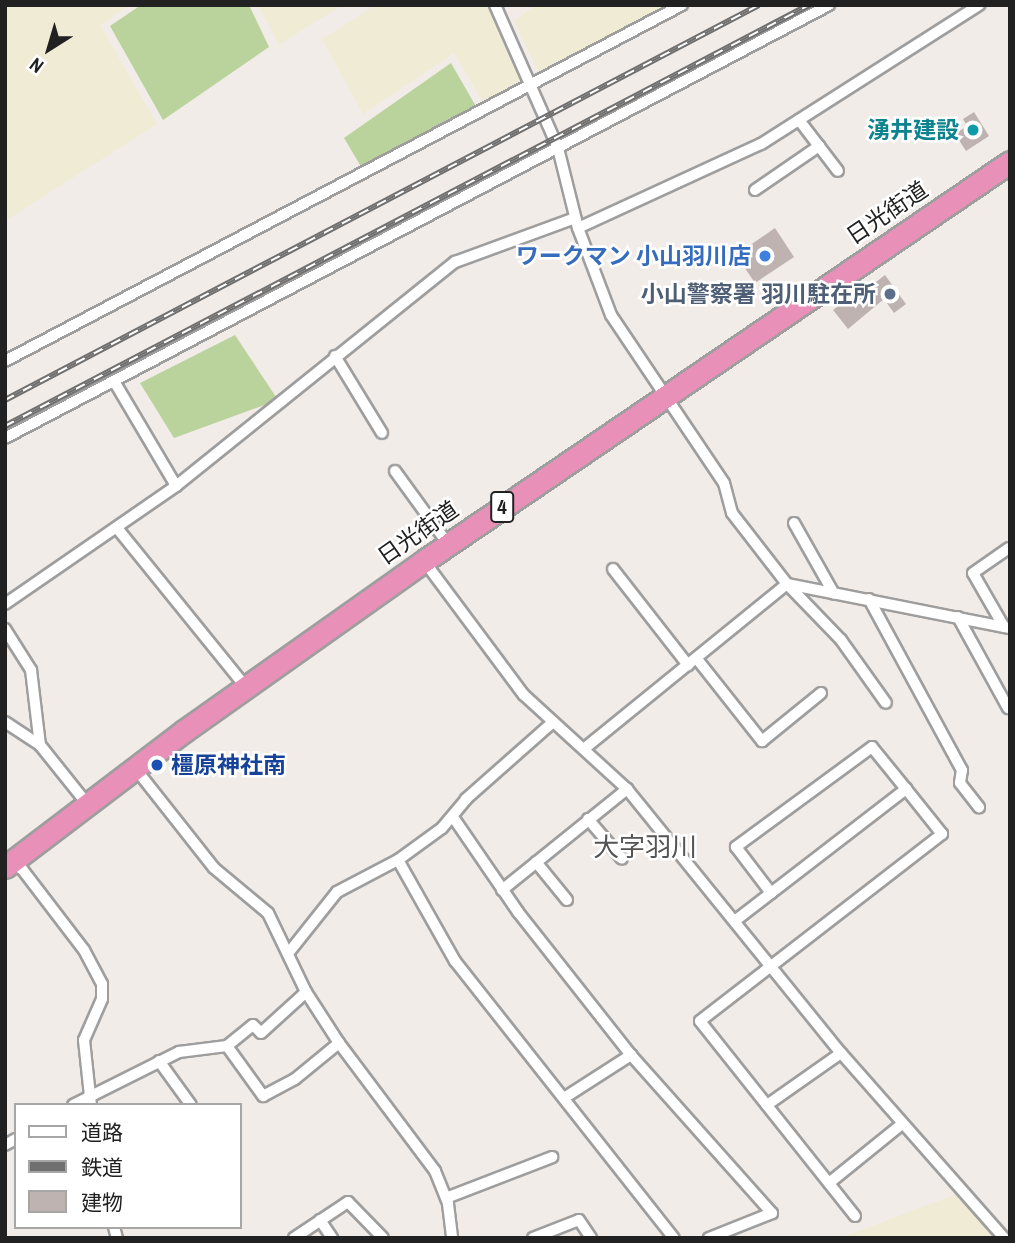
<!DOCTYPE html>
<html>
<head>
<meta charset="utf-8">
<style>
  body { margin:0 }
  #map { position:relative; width:1015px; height:1243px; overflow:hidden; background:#f2ece8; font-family:"Archivo Narrow","Noto Sans JP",sans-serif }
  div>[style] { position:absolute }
  .farmland>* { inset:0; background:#f0ebd4 }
  .forest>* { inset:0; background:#bad29c }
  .building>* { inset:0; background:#bfb3b1 }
  .roads { filter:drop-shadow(2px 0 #9e9e9e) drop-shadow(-2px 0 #9e9e9e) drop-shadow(0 2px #9e9e9e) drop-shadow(0 -2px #9e9e9e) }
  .street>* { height:10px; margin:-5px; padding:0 5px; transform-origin:5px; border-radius:5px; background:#fff }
  .highway>* { height:21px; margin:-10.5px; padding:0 10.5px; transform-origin:10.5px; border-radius:10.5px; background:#e990b9 }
  .rail>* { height:6px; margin-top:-3px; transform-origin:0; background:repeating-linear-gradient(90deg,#fff 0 10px,#6f6f6f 0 20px); box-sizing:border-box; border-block:2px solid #6f6f6f }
  .dots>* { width:19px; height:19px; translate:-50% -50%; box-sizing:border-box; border:4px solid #fff; border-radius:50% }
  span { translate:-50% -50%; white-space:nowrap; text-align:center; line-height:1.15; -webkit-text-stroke:5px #fff; paint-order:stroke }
  .shield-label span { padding:2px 5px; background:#fff; border:2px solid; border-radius:5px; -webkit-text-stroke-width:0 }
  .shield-label { font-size:21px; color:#212121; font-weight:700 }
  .culture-label { font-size:23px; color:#0d838f; font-weight:700 }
  .right { translate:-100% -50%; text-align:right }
  .street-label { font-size:23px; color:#212121 }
  .shop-label { font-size:23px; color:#366cbe; font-weight:700 }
  .service-label { font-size:23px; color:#4e5e75; font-weight:700 }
  .transit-label { font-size:23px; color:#164399; font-weight:700 }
  .left { translate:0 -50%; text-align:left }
  .quarter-label { font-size:26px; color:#545454 }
  .frame { position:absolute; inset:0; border:7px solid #212121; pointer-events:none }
  .legend { position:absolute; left:14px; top:1103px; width:228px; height:126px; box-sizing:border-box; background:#fff; border:2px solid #a6a6a6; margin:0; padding:9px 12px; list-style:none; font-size:21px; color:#212121 }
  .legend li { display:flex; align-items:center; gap:14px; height:35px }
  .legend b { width:35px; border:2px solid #a6a6a6 }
  .north { position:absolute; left:14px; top:14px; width:70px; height:70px; -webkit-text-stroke:5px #fff; paint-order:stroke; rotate:217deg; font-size:19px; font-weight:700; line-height:28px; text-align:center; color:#212121 }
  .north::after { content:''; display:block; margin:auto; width:24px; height:32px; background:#212121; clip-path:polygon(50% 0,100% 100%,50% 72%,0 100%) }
</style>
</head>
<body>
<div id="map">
  <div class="farmland">
    <i style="clip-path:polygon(5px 5px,130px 5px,100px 25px,157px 124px,5px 221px)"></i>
    <i style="clip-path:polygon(258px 5px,342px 5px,279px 45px)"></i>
    <i style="clip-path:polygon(376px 5px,489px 5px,524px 83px,484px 104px,454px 53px,363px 114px,322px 39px)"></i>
    <i style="clip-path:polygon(536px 5px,672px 5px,541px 77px,514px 21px)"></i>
    <i style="clip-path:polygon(957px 1194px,998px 1238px,840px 1238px)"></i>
  </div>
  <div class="forest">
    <i style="clip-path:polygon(141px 5px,249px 5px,269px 47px,163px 120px,110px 26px)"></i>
    <i style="clip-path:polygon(451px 63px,478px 110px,363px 170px,344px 138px)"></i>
    <i style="clip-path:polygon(235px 335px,278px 400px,174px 438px,140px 383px)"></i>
  </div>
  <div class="building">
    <i style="clip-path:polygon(974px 112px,989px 136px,966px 151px,955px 134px,967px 126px,963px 119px)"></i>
    <i style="clip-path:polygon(775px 228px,794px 257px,755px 283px,736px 255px)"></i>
    <i style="clip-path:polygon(885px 275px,906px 304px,894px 313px,884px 299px,848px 329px,833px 310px,846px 300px,849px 303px)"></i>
  </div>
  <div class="roads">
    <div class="street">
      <i style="left:495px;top:5px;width:156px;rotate:66.2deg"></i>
      <i style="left:558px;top:148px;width:82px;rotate:76deg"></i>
      <i style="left:578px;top:228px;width:93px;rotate:69.2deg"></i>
      <i style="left:611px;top:315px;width:202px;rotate:56.1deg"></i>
      <i style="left:724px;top:483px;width:31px;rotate:75deg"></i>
      <i style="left:732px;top:513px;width:90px;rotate:52.2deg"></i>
      <i style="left:787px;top:584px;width:78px;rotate:46deg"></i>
      <i style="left:841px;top:640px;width:77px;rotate:54.5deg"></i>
      <i style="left:799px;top:120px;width:64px;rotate:52.6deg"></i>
      <i style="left:755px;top:190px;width:78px;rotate:-34.5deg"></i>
      <i style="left:578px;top:228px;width:201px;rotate:-24.7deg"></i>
      <i style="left:761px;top:144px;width:259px;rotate:-32.5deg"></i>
      <i style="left:335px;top:356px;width:90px;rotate:58.6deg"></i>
      <i style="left:5px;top:361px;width:765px;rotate:-27.74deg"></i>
      <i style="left:114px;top:381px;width:122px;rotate:59.4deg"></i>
      <i style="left:5px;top:438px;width:931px;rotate:-27.72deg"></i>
      <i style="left:395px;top:471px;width:90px;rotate:54deg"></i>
      <i style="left:794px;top:523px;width:81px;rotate:60.6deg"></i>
      <i style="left:117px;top:528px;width:203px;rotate:51deg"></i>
      <i style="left:424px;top:561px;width:167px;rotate:53.3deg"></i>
      <i style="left:524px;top:695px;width:139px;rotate:42.4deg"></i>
      <i style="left:627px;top:789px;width:340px;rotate:51deg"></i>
      <i style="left:841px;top:1053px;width:247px;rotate:48.6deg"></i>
      <i style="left:613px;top:569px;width:122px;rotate:52deg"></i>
      <i style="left:787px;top:584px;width:227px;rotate:11.2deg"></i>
      <i style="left:869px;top:599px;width:195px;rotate:61.5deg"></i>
      <i style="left:962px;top:770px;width:13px;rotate:99deg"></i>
      <i style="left:960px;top:783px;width:31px;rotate:52deg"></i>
      <i style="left:5px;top:604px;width:208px;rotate:-34.6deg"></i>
      <i style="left:176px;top:486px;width:358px;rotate:-38.8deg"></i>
      <i style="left:455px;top:262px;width:128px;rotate:-20.1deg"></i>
      <i style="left:958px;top:617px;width:104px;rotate:61.2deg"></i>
      <i style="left:1004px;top:627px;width:62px;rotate:-119.9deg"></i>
      <i style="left:973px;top:573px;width:44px;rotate:-34.8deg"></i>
      <i style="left:5px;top:629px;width:49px;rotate:57.6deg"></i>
      <i style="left:31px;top:670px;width:76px;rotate:83.2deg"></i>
      <i style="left:40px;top:745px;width:77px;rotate:51.3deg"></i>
      <i style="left:697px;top:659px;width:105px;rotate:51.6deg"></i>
      <i style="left:762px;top:741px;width:76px;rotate:-39.1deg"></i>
      <i style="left:5px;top:722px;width:42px;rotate:33.3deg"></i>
      <i style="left:585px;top:748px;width:260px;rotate:-39.1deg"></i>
      <i style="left:135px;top:768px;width:127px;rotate:51.7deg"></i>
      <i style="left:214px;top:868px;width:70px;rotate:39.8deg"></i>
      <i style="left:268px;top:913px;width:88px;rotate:64.3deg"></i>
      <i style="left:306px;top:992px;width:61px;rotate:57.1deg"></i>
      <i style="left:339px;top:1043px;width:160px;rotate:53.1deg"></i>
      <i style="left:435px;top:1171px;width:35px;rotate:68deg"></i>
      <i style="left:448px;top:1204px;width:34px;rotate:83deg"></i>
      <i style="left:453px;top:817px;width:115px;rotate:55.6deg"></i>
      <i style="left:518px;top:912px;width:182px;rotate:51.7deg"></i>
      <i style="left:631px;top:1055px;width:212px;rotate:48.3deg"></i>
      <i style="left:772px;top:1213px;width:68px;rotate:158.4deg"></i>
      <i style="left:588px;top:819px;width:52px;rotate:49.6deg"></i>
      <i style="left:398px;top:860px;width:116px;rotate:60.6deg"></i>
      <i style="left:455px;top:961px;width:353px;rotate:51.7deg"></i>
      <i style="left:536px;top:862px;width:49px;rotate:50.8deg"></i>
      <i style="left:8px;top:863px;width:15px;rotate:23deg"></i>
      <i style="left:22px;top:869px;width:102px;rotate:52.6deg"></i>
      <i style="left:84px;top:950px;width:38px;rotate:62deg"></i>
      <i style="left:102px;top:984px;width:15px;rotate:90deg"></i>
      <i style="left:102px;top:999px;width:45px;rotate:113.7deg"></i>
      <i style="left:84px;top:1040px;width:65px;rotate:83.9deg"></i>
      <i style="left:502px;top:890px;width:161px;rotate:-38.9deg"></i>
      <i style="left:736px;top:920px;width:215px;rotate:-37.6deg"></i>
      <i style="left:906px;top:789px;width:54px;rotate:-129deg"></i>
      <i style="left:872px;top:747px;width:169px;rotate:143.7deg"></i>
      <i style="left:736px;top:847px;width:58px;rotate:52.7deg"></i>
      <i style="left:290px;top:951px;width:75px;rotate:-51.5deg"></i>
      <i style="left:337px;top:892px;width:69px;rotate:-27.7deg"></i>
      <i style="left:398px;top:860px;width:54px;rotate:-36deg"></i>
      <i style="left:442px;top:828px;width:38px;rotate:-50deg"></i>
      <i style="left:466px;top:799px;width:115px;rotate:-41.5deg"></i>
      <i style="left:227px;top:1046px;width:33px;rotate:-39deg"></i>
      <i style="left:253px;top:1025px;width:11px;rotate:45deg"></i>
      <i style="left:261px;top:1033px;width:61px;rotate:-42.3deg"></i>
      <i style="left:159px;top:1061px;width:54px;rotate:54deg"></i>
      <i style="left:564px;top:1098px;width:80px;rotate:-32.7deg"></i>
      <i style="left:73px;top:1105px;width:119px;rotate:-26.6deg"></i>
      <i style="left:179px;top:1052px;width:48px;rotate:-7.1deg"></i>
      <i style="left:227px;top:1046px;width:62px;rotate:54.2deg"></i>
      <i style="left:263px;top:1096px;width:36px;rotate:-28deg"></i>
      <i style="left:295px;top:1079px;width:57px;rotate:-39.3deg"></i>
      <i style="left:767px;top:1105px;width:90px;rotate:-35.1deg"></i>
      <i style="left:5px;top:1145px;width:13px;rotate:-29deg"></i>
      <i style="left:829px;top:1183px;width:94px;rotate:-38.9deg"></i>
      <i style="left:446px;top:1198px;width:114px;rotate:-21.1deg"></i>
      <i style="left:855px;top:1216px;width:249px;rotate:-128.5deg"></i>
      <i style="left:700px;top:1021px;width:306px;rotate:-37.7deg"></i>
      <i style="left:942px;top:834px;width:58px;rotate:-128.7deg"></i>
      <i style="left:320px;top:1220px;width:22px;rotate:56deg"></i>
      <i style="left:114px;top:1227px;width:11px;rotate:75deg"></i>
      <i style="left:294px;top:1238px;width:65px;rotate:-33.7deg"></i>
      <i style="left:348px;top:1202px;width:50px;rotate:45.8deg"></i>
      <i style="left:533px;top:1238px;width:49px;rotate:-21.4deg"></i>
      <i style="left:579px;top:1220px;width:22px;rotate:56deg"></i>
    </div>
    <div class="highway">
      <i style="left:5px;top:867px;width:225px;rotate:-37.2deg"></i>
      <i style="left:184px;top:731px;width:294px;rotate:-35.3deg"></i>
      <i style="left:424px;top:561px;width:709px;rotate:-34.25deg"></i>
    </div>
  </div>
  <div class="rail">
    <i style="left:5px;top:400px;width:851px;rotate:-27.65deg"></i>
    <i style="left:5px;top:426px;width:908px;rotate:-27.64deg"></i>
  </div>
  <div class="dots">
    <i style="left:973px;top:130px;background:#0f9aa8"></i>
    <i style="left:765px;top:256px;background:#3f7fe0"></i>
    <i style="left:890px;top:294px;background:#5c6f8a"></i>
    <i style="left:157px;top:765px;background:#1a4fb4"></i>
  </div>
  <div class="shield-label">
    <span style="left:502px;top:507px">4</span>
  </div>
  <div class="culture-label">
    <span class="right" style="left:959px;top:130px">湧井建設</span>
  </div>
  <div class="street-label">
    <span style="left:887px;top:213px;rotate:-34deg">日光街道</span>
    <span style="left:418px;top:533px;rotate:-35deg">日光街道</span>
  </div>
  <div class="shop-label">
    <span class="right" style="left:751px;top:256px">ワークマン 小山羽川店</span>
  </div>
  <div class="service-label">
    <span class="right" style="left:876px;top:294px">小山警察署 羽川駐在所</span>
  </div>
  <div class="transit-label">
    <span class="left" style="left:171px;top:765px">橿原神社南</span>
  </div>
  <div class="quarter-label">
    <span style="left:645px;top:847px">大字羽川</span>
  </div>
  <div class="frame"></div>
  <ul class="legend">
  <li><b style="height:9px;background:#fff"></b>道路</li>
  <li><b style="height:9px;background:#6f6f6f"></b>鉄道</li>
  <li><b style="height:19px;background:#bfb3b1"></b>建物</li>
  </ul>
  <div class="north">N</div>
</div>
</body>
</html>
